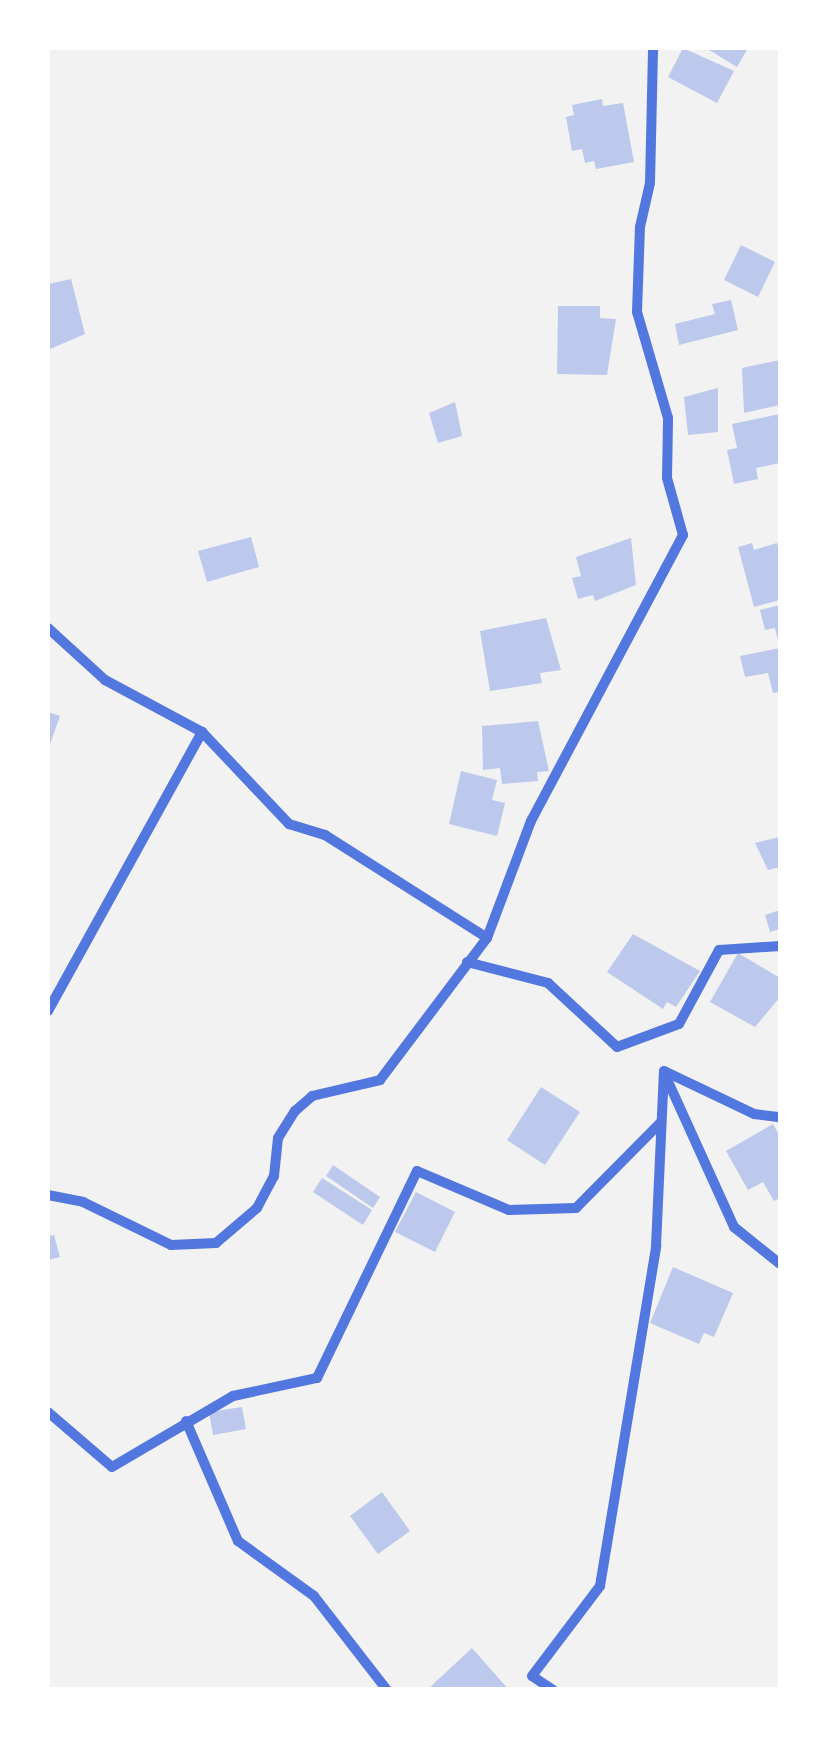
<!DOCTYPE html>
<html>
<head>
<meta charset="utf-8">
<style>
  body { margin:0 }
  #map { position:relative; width:828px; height:1737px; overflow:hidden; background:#f2f2f2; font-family:"Source Sans 3",sans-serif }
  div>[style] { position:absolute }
  .building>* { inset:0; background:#bdc9ec }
  .minor>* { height:10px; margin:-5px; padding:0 5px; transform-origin:5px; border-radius:5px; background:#5277de }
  span { translate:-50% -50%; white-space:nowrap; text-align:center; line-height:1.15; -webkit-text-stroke:8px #fff; paint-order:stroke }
  .frame { position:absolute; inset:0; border:50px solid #fff; pointer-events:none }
</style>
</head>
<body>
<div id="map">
  <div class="building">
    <i style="clip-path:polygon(683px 48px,734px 71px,717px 103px,668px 77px)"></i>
    <i style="clip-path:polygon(706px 48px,748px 48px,737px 67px)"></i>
    <i style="clip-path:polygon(602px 99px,603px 106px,623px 103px,634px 162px,596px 169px,594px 161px,585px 163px,582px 149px,572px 151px,566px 117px,574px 115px,572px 105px)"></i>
    <i style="clip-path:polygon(741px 245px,775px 262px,758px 297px,724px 280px)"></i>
    <i style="clip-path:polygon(71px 279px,85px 334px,48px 350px,48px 284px)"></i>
    <i style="clip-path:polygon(731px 300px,738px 330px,679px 345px,675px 324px,715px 314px,712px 304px)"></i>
    <i style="clip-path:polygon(558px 306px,600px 306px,600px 318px,616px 319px,607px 375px,557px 374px)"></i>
    <i style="clip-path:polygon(780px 360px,780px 405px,744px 413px,742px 368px)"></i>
    <i style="clip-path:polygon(718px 388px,718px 432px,688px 435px,684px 397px)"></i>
    <i style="clip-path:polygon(455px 402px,462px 436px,438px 443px,429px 413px)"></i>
    <i style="clip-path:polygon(780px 414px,780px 463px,756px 468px,758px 479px,734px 484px,727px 450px,737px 448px,732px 424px)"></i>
    <i style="clip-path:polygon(251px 537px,259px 567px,207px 582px,198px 551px)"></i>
    <i style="clip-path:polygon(631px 538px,636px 585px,595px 601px,593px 595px,578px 599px,572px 578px,581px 576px,576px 557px)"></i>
    <i style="clip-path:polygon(752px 543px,754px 550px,777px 543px,780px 555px,780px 600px,754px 607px,738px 547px)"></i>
    <i style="clip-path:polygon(780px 605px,780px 645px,779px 645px,775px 628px,765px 630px,760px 610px)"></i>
    <i style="clip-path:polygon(546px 618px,561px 670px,540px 673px,542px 683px,490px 691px,480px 631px)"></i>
    <i style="clip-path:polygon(780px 648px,780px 692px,773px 693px,768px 673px,745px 677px,740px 656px)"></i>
    <i style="clip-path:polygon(48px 712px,60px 716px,48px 750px)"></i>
    <i style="clip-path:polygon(538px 721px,549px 771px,537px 772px,538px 781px,502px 784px,500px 768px,483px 770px,482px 726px)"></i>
    <i style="clip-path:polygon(461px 771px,497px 780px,492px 800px,505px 803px,497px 836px,449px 824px)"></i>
    <i style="clip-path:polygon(780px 837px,780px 867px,768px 870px,755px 843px)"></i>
    <i style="clip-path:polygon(780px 910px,780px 929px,770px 932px,765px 915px)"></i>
    <i style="clip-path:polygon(633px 934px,700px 971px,676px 1007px,667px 1002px,663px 1009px,607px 972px)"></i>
    <i style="clip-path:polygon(738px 953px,780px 978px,780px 997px,755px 1027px,710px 1002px)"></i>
    <i style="clip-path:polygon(541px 1087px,580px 1112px,545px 1165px,507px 1140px)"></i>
    <i style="clip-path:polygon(773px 1124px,780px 1137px,780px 1198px,774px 1201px,763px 1182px,748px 1190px,726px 1151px)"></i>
    <i style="clip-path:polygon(333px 1165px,380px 1197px,373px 1208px,326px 1176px)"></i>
    <i style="clip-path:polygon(322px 1178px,372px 1210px,363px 1225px,313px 1192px)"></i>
    <i style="clip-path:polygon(416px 1192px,455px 1212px,435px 1252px,395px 1232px)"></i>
    <i style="clip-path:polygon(54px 1235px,60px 1257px,48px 1260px,48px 1236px)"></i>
    <i style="clip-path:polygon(673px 1267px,733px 1293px,714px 1337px,704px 1333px,699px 1344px,650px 1323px)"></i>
    <i style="clip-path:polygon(242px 1407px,246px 1429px,213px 1435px,209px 1412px)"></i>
    <i style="clip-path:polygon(382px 1492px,410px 1531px,378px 1554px,350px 1516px)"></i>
    <i style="clip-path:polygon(472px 1648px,509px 1690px,427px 1690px)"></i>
  </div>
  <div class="minor">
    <i style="left:48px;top:628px;width:77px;rotate:42.4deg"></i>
    <i style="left:105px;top:680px;width:110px;rotate:28.2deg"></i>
    <i style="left:202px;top:732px;width:127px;rotate:46.6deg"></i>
    <i style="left:289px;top:824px;width:38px;rotate:17deg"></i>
    <i style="left:325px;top:835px;width:192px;rotate:32.4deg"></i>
    <i style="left:467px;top:962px;width:84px;rotate:14.5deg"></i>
    <i style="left:548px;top:983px;width:94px;rotate:42.8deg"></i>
    <i style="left:617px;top:1047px;width:66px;rotate:-20.4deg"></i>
    <i style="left:679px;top:1024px;width:84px;rotate:-61.6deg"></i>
    <i style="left:719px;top:950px;width:61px;rotate:-3.8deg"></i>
    <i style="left:48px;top:1011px;width:319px;rotate:-61.1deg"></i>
    <i style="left:664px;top:1071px;width:100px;rotate:25.5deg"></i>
    <i style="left:754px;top:1114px;width:26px;rotate:7deg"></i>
    <i style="left:666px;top:1077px;width:165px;rotate:65.6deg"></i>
    <i style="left:734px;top:1227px;width:59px;rotate:38.8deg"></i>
    <i style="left:48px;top:1195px;width:36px;rotate:11deg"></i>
    <i style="left:83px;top:1202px;width:98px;rotate:26deg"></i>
    <i style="left:171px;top:1245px;width:45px;rotate:-2.5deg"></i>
    <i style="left:216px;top:1243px;width:54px;rotate:-40.5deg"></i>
    <i style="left:257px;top:1208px;width:36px;rotate:-62deg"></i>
    <i style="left:274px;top:1176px;width:38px;rotate:-84deg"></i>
    <i style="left:278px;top:1138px;width:32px;rotate:-58deg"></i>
    <i style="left:295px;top:1111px;width:23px;rotate:-41deg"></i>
    <i style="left:312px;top:1096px;width:70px;rotate:-13.2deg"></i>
    <i style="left:380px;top:1080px;width:178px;rotate:-53deg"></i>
    <i style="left:487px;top:938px;width:125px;rotate:-69.4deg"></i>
    <i style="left:531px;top:821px;width:324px;rotate:-62deg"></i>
    <i style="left:683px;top:535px;width:59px;rotate:-105.7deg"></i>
    <i style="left:667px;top:478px;width:60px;rotate:-89deg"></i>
    <i style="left:668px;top:418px;width:110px;rotate:-106.3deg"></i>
    <i style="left:637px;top:312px;width:85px;rotate:-88deg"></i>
    <i style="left:640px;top:227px;width:45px;rotate:-77.2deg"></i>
    <i style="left:650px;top:183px;width:135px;rotate:-88.7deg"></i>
    <i style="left:48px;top:1412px;width:84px;rotate:40.7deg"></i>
    <i style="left:112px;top:1467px;width:140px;rotate:-30.4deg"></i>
    <i style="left:233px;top:1396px;width:86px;rotate:-12.1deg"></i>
    <i style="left:317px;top:1378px;width:230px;rotate:-64.2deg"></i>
    <i style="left:417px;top:1171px;width:100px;rotate:23deg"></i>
    <i style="left:509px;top:1210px;width:67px;rotate:-1.7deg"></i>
    <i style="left:576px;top:1208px;width:121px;rotate:-45.3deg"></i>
    <i style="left:186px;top:1421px;width:131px;rotate:66.6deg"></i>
    <i style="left:238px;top:1541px;width:94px;rotate:35.9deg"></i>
    <i style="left:314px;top:1596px;width:119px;rotate:52.2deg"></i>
    <i style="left:553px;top:1690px;width:25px;rotate:-146deg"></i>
    <i style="left:532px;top:1676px;width:113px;rotate:-52.9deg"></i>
    <i style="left:600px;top:1586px;width:345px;rotate:-80.6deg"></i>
    <i style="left:656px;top:1246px;width:175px;rotate:-87.4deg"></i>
  </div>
  <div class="frame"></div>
</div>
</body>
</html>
